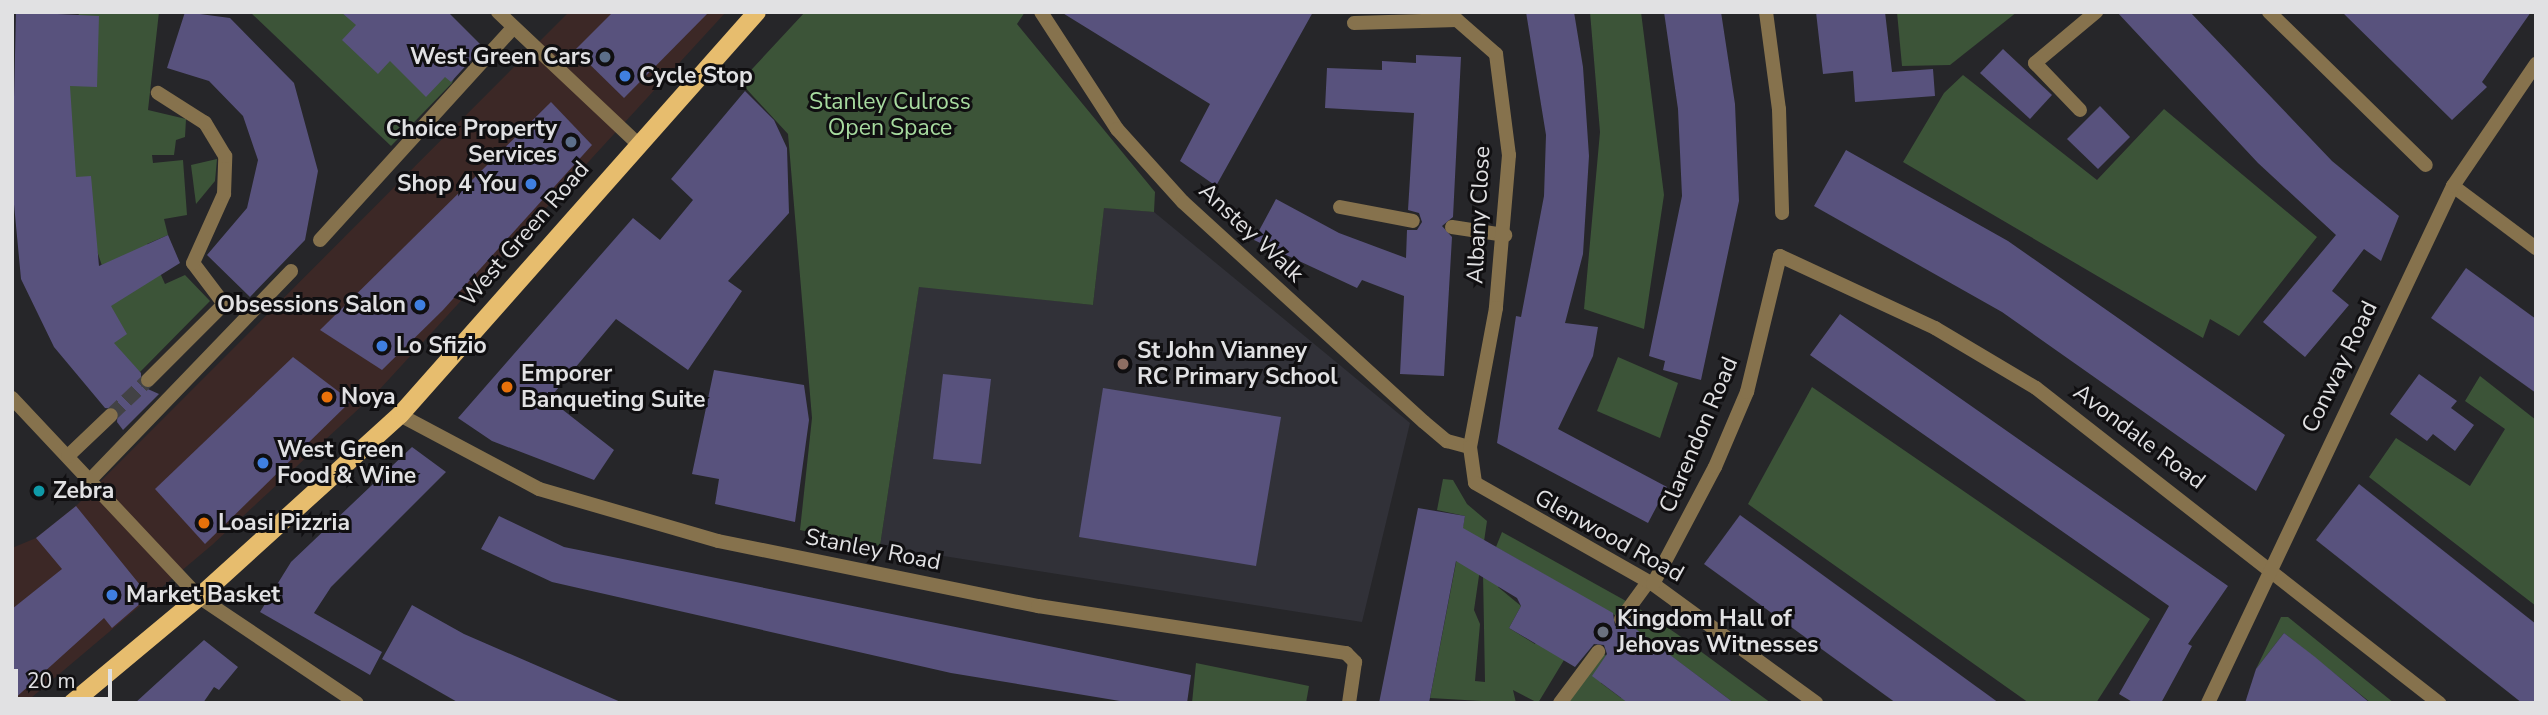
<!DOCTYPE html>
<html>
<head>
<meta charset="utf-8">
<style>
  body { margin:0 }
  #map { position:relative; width:2548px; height:715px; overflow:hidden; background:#262629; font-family:"Nunito Sans",sans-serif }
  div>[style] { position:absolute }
  .commercial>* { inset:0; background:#3c2826 }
  .built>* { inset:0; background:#313138 }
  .green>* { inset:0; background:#3c5438 }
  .building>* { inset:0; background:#58527d }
  .street-tunnel>* { height:14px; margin-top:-7px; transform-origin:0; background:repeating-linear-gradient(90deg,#424245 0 14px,transparent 0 21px) }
  .lane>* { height:14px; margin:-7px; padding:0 7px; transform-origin:7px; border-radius:7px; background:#86724d }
  .street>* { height:14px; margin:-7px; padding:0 7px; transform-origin:7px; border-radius:7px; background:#86724d }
  .primary>* { height:18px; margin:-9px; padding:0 9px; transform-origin:9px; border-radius:9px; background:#e7bd6e }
  .dots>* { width:19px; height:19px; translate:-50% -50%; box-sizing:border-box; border:4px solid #100f11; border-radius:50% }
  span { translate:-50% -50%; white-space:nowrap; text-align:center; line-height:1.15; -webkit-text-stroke:6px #100f11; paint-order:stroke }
  .poi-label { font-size:23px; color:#e1e1e3; font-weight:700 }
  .right { translate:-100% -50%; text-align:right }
  .left { translate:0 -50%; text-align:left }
  .park-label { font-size:23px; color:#a7db9f }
  .street-label { font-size:23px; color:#e1e1e3 }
  .frame { position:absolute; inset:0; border:14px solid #e1e1e3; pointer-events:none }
  .scale { position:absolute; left:14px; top:669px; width:98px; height:32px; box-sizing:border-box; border:4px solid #e1e1e3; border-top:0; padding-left:9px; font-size:21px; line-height:24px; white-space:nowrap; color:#e1e1e3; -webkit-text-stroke:5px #100f11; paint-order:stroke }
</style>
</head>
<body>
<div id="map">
  <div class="commercial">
    <i style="clip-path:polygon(569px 12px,726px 12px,380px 389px,212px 545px,25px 703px,12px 703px,12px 548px,36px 538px,76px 506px)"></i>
  </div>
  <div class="built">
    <i style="clip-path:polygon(1104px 207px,1154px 212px,1410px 423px,1362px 622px,880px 546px,919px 286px,1093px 305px)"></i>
  </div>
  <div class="green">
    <i style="clip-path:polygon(79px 12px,159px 12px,148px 110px,186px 119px,185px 137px,176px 140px,174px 155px,152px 155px,153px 163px,183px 160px,187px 215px,164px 219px,168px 235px,147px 244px,165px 284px,185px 275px,210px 301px,140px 372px,111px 350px,108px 284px,74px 181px,68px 103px)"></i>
    <i style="clip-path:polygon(250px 12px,399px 12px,459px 67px,452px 83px,391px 146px)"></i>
    <i style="clip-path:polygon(805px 12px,1025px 12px,1017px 24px,1155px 192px,1154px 212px,1104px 208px,1093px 305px,919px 287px,880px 546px,800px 530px,812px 418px,788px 134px,740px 82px)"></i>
    <i style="clip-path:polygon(1590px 12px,1641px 12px,1664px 195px,1644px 329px,1584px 309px,1600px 132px)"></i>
    <i style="clip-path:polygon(1897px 12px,2017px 12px,1950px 65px,1902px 66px)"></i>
    <i style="clip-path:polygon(1963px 75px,2097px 180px,2164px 109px,2317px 237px,2239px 336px,2210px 319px,2203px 338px,1903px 162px,1944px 93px)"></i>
    <i style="clip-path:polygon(217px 159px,215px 181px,196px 204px,191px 165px)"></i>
    <i style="clip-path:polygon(1618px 357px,1678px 383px,1660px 438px,1597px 411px)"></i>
    <i style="clip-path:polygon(2480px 376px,2536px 420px,2536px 606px,2369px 477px,2396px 438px,2470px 486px,2505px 429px,2465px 401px)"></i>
    <i style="clip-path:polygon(1812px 387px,2150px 619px,2096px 703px,2029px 703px,1748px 504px)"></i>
    <i style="clip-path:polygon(1443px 479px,1453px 480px,1467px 504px,1487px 521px,1474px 610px,1480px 624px,1475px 681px,1485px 682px,1483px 573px,1504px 575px,1498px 587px,1521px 606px,1509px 628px,1535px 644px,1549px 621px,1564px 660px,1538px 703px,1513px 690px,1516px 703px,1430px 698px,1465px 516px,1437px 510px)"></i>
    <i style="clip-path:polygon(1502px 532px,1626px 601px,1616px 616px,1496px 547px)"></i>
    <i style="clip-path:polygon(1638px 608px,1677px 634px,1771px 703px,1734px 703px,1627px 623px)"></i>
    <i style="clip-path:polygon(2281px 617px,2288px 617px,2394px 703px,2371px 703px,2284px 633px,2256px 669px)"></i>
    <i style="clip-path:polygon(1604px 654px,1615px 663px,1601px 683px,1621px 698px,1635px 679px,1638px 703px,1567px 703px)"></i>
    <i style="clip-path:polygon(1196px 663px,1309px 686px,1306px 703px,1192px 703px)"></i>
  </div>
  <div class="building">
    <i style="clip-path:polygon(16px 12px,99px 16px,97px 87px,70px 86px,76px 177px,91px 176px,99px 266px,168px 235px,180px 263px,111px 306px,127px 334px,114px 343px,141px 373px,141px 386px,159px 394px,123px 430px,117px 422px,118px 409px,105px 408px,54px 347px,21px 279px,12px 183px)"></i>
    <i style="clip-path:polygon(185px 12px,230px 18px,294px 83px,318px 171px,305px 240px,250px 297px,207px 255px,247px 208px,258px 160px,243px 116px,209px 81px,167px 68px)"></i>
    <i style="clip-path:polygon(341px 12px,448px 12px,483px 47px,451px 82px,445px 77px,426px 97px,390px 61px,378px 74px,342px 40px,356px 25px)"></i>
    <i style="clip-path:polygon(613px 12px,709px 12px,624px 98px,575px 50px)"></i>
    <i style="clip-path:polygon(1061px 12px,1313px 12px,1216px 186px,1180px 161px,1210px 104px)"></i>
    <i style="clip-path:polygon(1526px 12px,1574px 12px,1583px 67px,1589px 156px,1583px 254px,1565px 323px,1598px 327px,1593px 356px,1558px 429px,1667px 487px,1648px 523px,1497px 443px,1516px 316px,1521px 317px,1544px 196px,1546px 135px)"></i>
    <i style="clip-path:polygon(1664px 12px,1721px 12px,1735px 104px,1739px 201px,1701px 380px,1663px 370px,1665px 361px,1649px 356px,1682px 196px,1678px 109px)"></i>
    <i style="clip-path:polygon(1816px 12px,1885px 12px,1892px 72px,1933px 69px,1935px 96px,1855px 102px,1853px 71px,1823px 74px)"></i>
    <i style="clip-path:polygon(2117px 12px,2190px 12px,2332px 161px,2399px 216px,2381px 261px,2364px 249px,2332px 291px,2349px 305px,2305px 357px,2263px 322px,2336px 235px,2258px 163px)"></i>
    <i style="clip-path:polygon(2342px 12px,2531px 12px,2482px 82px,2487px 87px,2452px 120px)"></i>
    <i style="clip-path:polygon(2003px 49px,2052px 95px,2030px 119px,1980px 73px)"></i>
    <i style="clip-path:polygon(1416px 55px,1461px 57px,1453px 217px,1442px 226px,1452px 237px,1444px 376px,1400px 374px,1404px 296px,1362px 280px,1357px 288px,1254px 240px,1276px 199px,1339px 233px,1406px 258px,1407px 230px,1417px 230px,1422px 222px,1419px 213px,1408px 210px,1414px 113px,1325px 108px,1327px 68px,1382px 70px,1382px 61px,1416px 63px)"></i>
    <i style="clip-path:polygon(745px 91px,774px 120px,787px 148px,789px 213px,728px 281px,742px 291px,688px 370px,616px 319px,549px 399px,614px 450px,594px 480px,492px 441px,458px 418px,633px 218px,660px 240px,693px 200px,671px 179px)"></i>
    <i style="clip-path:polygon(551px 102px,592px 145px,443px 310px,382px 370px,320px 330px)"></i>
    <i style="clip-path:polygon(2100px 106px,2130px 137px,2098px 169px,2067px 139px)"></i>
    <i style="clip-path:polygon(1846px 150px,2008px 241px,2285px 435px,2256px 491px,2002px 312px,1814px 206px)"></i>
    <i style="clip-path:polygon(2466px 268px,2536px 319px,2536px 393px,2431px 318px)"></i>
    <i style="clip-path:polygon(1840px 314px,2228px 586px,2188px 644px,2192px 646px,2161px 703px,2134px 703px,2119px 694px,2169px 606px,1810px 355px)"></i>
    <i style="clip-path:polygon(293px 357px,351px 401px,205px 544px,155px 489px)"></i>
    <i style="clip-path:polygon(714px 370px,804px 385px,809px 420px,795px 522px,715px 504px,719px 479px,692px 474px)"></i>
    <i style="clip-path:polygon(943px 374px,991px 379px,981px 464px,933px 459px)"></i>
    <i style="clip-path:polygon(2419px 374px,2457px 401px,2451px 408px,2474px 425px,2455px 451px,2433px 434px,2427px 441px,2390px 414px)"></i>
    <i style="clip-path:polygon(1103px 388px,1281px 417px,1256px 566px,1079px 537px)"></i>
    <i style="clip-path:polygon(412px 447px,446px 472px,331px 587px,314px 613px,382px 652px,370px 675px,260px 612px,291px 562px)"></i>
    <i style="clip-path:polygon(2359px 484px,2536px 624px,2536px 703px,2522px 703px,2316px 540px)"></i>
    <i style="clip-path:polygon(76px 506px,149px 596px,112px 628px,104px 618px,12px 701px,12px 609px,62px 569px,36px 538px)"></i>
    <i style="clip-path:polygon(1418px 508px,1465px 516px,1463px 528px,1613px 613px,1615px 626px,1629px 624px,1734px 703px,1628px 703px,1592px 676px,1607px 654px,1604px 645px,1594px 644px,1575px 667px,1509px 628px,1521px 606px,1517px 598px,1456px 561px,1429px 703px,1379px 703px)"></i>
    <i style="clip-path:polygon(1740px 515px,1999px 703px,1896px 703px,1704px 564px)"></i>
    <i style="clip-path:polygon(499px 516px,564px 547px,1191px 675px,1187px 703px,1132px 703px,951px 673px,552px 582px,481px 549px)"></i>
    <i style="clip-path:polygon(412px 605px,464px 634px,623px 703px,459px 703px,382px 659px)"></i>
    <i style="clip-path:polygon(2284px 633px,2315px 657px,2370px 703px,2245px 703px,2256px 669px)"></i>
    <i style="clip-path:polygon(204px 640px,238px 667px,219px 690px,214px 687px,203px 703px,135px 703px)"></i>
  </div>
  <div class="street-tunnel">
    <i style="left:111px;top:415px;width:51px;rotate:-43.4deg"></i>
  </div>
  <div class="lane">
    <i style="left:2080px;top:110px;width:65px;rotate:-133.8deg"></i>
    <i style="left:2035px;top:63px;width:80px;rotate:-39.9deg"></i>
    <i style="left:1340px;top:207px;width:74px;rotate:10.9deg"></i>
    <i style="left:1452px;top:227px;width:54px;rotate:8.6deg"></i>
    <i style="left:320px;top:240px;width:287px;rotate:-47.7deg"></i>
    <i style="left:90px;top:480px;width:290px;rotate:-46.1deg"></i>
    <i style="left:1621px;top:619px;width:46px;rotate:-53.9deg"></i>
    <i style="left:1560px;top:703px;width:64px;rotate:-53.3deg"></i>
  </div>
  <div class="street">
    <i style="left:498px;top:12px;width:191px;rotate:43.3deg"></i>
    <i style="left:1041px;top:12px;width:140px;rotate:57deg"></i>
    <i style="left:1117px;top:129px;width:98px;rotate:47.9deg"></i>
    <i style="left:1183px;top:202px;width:326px;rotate:42.4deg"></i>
    <i style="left:1424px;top:422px;width:30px;rotate:40deg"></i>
    <i style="left:1447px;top:441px;width:24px;rotate:15deg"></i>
    <i style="left:1766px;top:12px;width:98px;rotate:82.4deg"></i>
    <i style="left:1779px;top:109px;width:104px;rotate:88.3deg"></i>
    <i style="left:2269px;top:12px;width:219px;rotate:44.3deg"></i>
    <i style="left:1354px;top:23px;width:103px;rotate:-1.7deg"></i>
    <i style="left:1457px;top:20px;width:52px;rotate:41.1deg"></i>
    <i style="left:1496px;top:54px;width:102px;rotate:82.7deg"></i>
    <i style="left:1509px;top:155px;width:154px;rotate:94.9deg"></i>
    <i style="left:1496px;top:308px;width:141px;rotate:100.6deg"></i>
    <i style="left:1470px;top:447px;width:36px;rotate:82deg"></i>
    <i style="left:1475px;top:483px;width:205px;rotate:29.6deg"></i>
    <i style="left:1653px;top:584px;width:202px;rotate:36.1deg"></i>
    <i style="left:2453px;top:186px;width:104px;rotate:36.8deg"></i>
    <i style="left:148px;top:380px;width:107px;rotate:-45deg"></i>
    <i style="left:224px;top:304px;width:51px;rotate:-127.1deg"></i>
    <i style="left:193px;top:263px;width:76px;rotate:-65.8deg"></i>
    <i style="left:224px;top:194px;width:38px;rotate:-88deg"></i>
    <i style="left:225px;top:156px;width:39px;rotate:-121deg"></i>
    <i style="left:205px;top:123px;width:56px;rotate:-147.4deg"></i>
    <i style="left:12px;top:398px;width:273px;rotate:46.8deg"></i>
    <i style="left:199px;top:597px;width:190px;rotate:33.9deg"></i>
    <i style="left:400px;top:415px;width:157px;rotate:28deg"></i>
    <i style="left:539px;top:489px;width:186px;rotate:16.2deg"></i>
    <i style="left:718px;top:541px;width:327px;rotate:11.5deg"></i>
    <i style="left:1038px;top:606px;width:312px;rotate:8.7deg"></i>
    <i style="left:1346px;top:653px;width:13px;rotate:45deg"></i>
    <i style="left:1355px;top:662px;width:41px;rotate:98.3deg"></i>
    <i style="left:68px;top:456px;width:59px;rotate:-43.6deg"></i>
    <i style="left:1653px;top:584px;width:132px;rotate:-62.1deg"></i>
    <i style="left:1715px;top:467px;width:82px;rotate:-66.9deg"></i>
    <i style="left:1747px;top:392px;width:140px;rotate:-76.4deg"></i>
    <i style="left:1780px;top:256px;width:171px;rotate:24.9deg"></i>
    <i style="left:1935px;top:328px;width:117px;rotate:30.7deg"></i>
    <i style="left:2036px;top:388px;width:512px;rotate:38.01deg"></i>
    <i style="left:2208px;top:703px;width:572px;rotate:-64.64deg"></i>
    <i style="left:2453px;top:186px;width:148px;rotate:-55.8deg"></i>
  </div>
  <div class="primary">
    <i style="left:72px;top:703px;width:165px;rotate:-39.8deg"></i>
    <i style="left:199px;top:597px;width:271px;rotate:-42.2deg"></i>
    <i style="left:400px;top:415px;width:538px;rotate:-48.46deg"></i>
  </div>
  <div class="dots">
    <i style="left:605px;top:57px;background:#5c6f8a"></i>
    <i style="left:625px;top:76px;background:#3f7fe0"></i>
    <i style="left:571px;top:142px;background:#5c6f8a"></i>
    <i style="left:531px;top:184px;background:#3f7fe0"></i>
    <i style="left:420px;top:305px;background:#3f7fe0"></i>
    <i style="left:382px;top:346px;background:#3f7fe0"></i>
    <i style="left:1123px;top:364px;background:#8d6e63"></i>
    <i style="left:507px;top:387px;background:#e8710a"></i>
    <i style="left:327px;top:397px;background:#e8710a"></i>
    <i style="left:263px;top:463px;background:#3f7fe0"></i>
    <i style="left:39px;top:491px;background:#0f9aa8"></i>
    <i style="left:204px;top:523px;background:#e8710a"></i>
    <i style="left:112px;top:595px;background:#3f7fe0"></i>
    <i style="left:1603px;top:632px;background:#6b7280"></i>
  </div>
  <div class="poi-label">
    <span class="right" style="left:591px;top:57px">West Green Cars</span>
    <span class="left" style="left:639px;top:76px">Cycle Stop</span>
    <span class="right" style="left:557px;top:142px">Choice Property<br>Services</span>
    <span class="right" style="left:517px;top:184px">Shop 4 You</span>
    <span class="right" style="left:406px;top:305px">Obsessions Salon</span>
    <span class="left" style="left:396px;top:346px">Lo Sfizio</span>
    <span class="left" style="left:1137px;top:364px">St John Vianney<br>RC Primary School</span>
    <span class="left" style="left:521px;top:387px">Emporer<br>Banqueting Suite</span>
    <span class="left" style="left:341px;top:397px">Noya</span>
    <span class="left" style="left:277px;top:463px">West Green<br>Food &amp; Wine</span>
    <span class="left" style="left:53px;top:491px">Zebra</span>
    <span class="left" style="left:218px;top:523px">Loasi Pizzria</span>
    <span class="left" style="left:126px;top:595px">Market Basket</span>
    <span class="left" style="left:1617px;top:632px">Kingdom Hall of<br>Jehovas Witnesses</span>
  </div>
  <div class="park-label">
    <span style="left:890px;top:115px">Stanley Culross<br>Open Space</span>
  </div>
  <div class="street-label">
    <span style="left:1479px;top:215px;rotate:-87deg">Albany Close</span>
    <span style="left:1251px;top:233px;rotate:43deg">Anstey Walk</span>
    <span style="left:525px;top:234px;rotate:-49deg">West Green Road</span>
    <span style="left:2340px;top:367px;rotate:-64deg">Conway Road</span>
    <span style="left:1699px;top:435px;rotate:-67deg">Clarendon Road</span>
    <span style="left:2139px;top:437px;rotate:37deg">Avondale Road</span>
    <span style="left:1609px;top:536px;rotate:29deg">Glenwood Road</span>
    <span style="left:873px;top:550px;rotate:11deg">Stanley Road</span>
  </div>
  <div class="frame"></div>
  <div class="scale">20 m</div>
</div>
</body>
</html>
